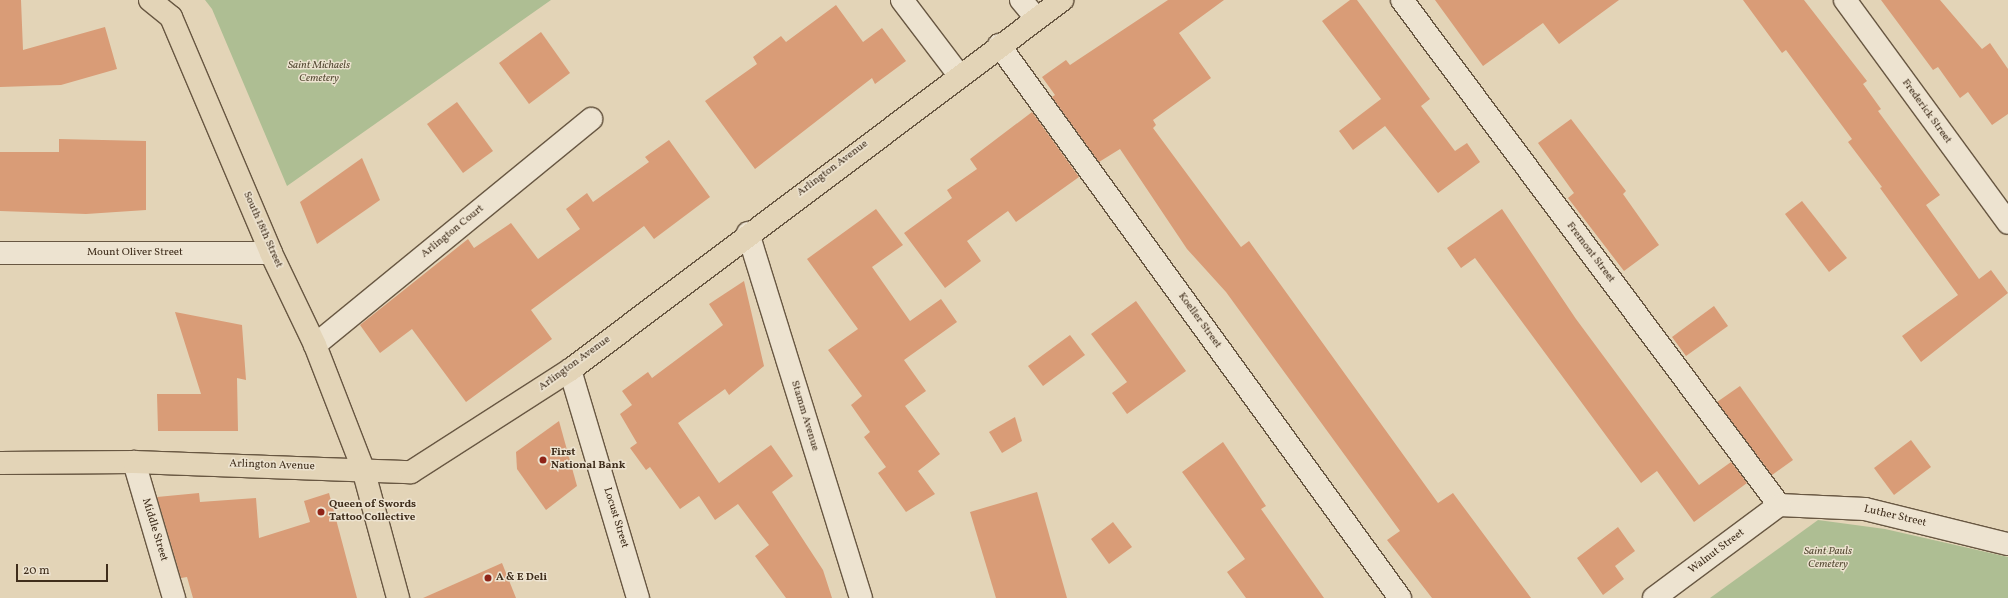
<!DOCTYPE html>
<html>
<head>
<meta charset="utf-8">
<style>
  body { margin:0 }
  #map { position:relative; width:2008px; height:598px; overflow:hidden; background:#e3d4b7; font-family:Vollkorn,serif }
  div>[style] { position:absolute }
  .green>* { inset:0; background:#aebe93 }
  .building>* { inset:0; background:#d99c77 }
  .roads { filter:drop-shadow(1px 0 #685742) drop-shadow(-1px 0 #685742) drop-shadow(0 1px #685742) drop-shadow(0 -1px #685742) }
  .minor>* { height:22px; margin:-11px; padding:0 11px; transform-origin:11px; border-radius:11px; background:#ede3d0 }
  .major>* { height:22px; margin:-11px; padding:0 11px; transform-origin:11px; border-radius:11px; background:#e3d4b7 }
  .dots>* { width:11px; height:11px; translate:-50% -50%; box-sizing:border-box; border:2px solid #ede3d0; border-radius:50% }
  span { translate:-50% -50%; white-space:nowrap; text-align:center; line-height:1.15; -webkit-text-stroke:3px #ede3d0; paint-order:stroke }
  .park-label { font-size:11px; color:#554a33; font-style:italic }
  .street-label { font-size:11px; color:#3f2d1b }
  .poi-label { font-size:11px; color:#3f2d1b; font-weight:700 }
  .left { translate:0 -50%; text-align:left }
  .scale { position:absolute; left:16px; top:564px; width:92px; height:18px; box-sizing:border-box; border:2px solid #3f2d1b; border-top:0; padding-left:5px; font-size:12px; line-height:14px; white-space:nowrap; color:#3f2d1b; -webkit-text-stroke:3px #ede3d0; paint-order:stroke }
</style>
</head>
<body>
<div id="map">
  <div class="green">
    <i style="clip-path:polygon(205px 0,551px 0,287px 186px,212px 9px)"></i>
    <i style="clip-path:polygon(1818px 520px,1885px 529px,2008px 557px,2008px 598px,1710px 598px)"></i>
  </div>
  <div class="building">
    <i style="clip-path:polygon(0 0,21px 0,23px 50px,105px 27px,117px 69px,61px 85px,0 87px)"></i>
    <i style="clip-path:polygon(1168px 0,1224px 0,1179px 33px,1211px 78px,1153px 120px,1156px 125px,1153px 128px,1241px 247px,1249px 241px,1438px 503px,1453px 493px,1531px 598px,1432px 598px,1387px 540px,1400px 531px,1226px 292px,1187px 249px,1120px 149px,1099px 162px,1052px 97px,1055px 95px,1042px 77px,1066px 60px,1070px 65px)"></i>
    <i style="clip-path:polygon(1350px 0,1357px 0,1430px 99px,1421px 106px,1455px 151px,1467px 143px,1480px 162px,1438px 193px,1385px 126px,1353px 150px,1339px 131px,1381px 99px,1322px 21px)"></i>
    <i style="clip-path:polygon(1435px 0,1619px 0,1559px 44px,1543px 23px,1483px 66px)"></i>
    <i style="clip-path:polygon(1743px 0,1804px 0,1867px 81px,1863px 84px,1881px 109px,1878px 111px,1940px 195px,1926px 205px,1979px 279px,1991px 270px,2008px 293px,1921px 362px,1902px 336px,1958px 295px,1880px 188px,1882px 187px,1848px 142px,1852px 139px,1786px 50px,1782px 53px)"></i>
    <i style="clip-path:polygon(1881px 0,1940px 0,1982px 49px,1990px 43px,2008px 69px,2008px 114px,1992px 125px,1968px 92px,1960px 98px,1938px 67px,1933px 70px)"></i>
    <i style="clip-path:polygon(836px 5px,863px 42px,882px 28px,906px 61px,875px 84px,872px 78px,755px 169px,705px 101px,757px 64px,753px 57px,781px 36px,786px 42px)"></i>
    <i style="clip-path:polygon(541px 32px,570px 73px,529px 104px,499px 63px)"></i>
    <i style="clip-path:polygon(457px 102px,493px 151px,463px 173px,427px 124px)"></i>
    <i style="clip-path:polygon(1032px 112px,1079px 177px,1016px 222px,1008px 211px,967px 241px,981px 261px,945px 288px,904px 233px,952px 198px,947px 190px,977px 169px,970px 159px)"></i>
    <i style="clip-path:polygon(1571px 119px,1626px 191px,1623px 194px,1659px 245px,1624px 271px,1568px 198px,1574px 193px,1538px 143px)"></i>
    <i style="clip-path:polygon(59px 139px,146px 141px,146px 210px,86px 214px,0 211px,0 152px,59px 152px)"></i>
    <i style="clip-path:polygon(669px 140px,710px 197px,654px 239px,644px 226px,531px 310px,552px 339px,466px 402px,412px 329px,380px 353px,360px 325px,468px 239px,474px 248px,511px 223px,538px 259px,580px 229px,566px 209px,587px 193px,593px 202px,649px 162px,645px 157px)"></i>
    <i style="clip-path:polygon(362px 158px,380px 200px,317px 244px,300px 202px)"></i>
    <i style="clip-path:polygon(1802px 201px,1847px 258px,1829px 272px,1785px 214px)"></i>
    <i style="clip-path:polygon(876px 209px,903px 245px,872px 267px,910px 321px,941px 299px,957px 322px,904px 360px,926px 391px,905px 406px,940px 454px,918px 471px,935px 494px,906px 512px,878px 473px,886px 467px,864px 437px,870px 432px,851px 405px,862px 396px,828px 350px,858px 329px,807px 259px)"></i>
    <i style="clip-path:polygon(1502px 209px,1576px 319px,1699px 485px,1731px 462px,1747px 483px,1694px 522px,1657px 471px,1641px 483px,1475px 258px,1461px 268px,1447px 248px)"></i>
    <i style="clip-path:polygon(744px 281px,764px 366px,729px 395px,725px 389px,678px 423px,719px 483px,771px 445px,793px 476px,772px 492px,823px 570px,832px 598px,786px 598px,755px 556px,769px 545px,738px 504px,715px 520px,699px 496px,680px 509px,650px 467px,646px 470px,630px 448px,637px 443px,620px 414px,632px 405px,622px 391px,648px 372px,652px 378px,723px 325px,709px 304px)"></i>
    <i style="clip-path:polygon(1136px 301px,1186px 371px,1127px 414px,1112px 393px,1127px 382px,1091px 334px)"></i>
    <i style="clip-path:polygon(1714px 306px,1728px 326px,1686px 356px,1672px 337px)"></i>
    <i style="clip-path:polygon(175px 312px,242px 325px,246px 380px,237px 378px,238px 431px,158px 431px,157px 394px,201px 394px)"></i>
    <i style="clip-path:polygon(1070px 335px,1085px 355px,1043px 386px,1028px 366px)"></i>
    <i style="clip-path:polygon(1740px 386px,1793px 460px,1772px 475px,1717px 402px)"></i>
    <i style="clip-path:polygon(1015px 417px,1022px 441px,1002px 453px,989px 432px)"></i>
    <i style="clip-path:polygon(559px 421px,577px 486px,546px 510px,517px 469px,516px 452px)"></i>
    <i style="clip-path:polygon(1911px 440px,1931px 467px,1894px 495px,1874px 468px)"></i>
    <i style="clip-path:polygon(1223px 442px,1266px 506px,1261px 509px,1324px 598px,1246px 598px,1227px 572px,1245px 559px,1182px 472px)"></i>
    <i style="clip-path:polygon(1037px 492px,1067px 598px,996px 598px,970px 512px)"></i>
    <i style="clip-path:polygon(199px 493px,200px 502px,256px 498px,259px 538px,310px 522px,304px 501px,329px 493px,357px 598px,193px 598px,187px 577px,181px 578px,157px 497px)"></i>
    <i style="clip-path:polygon(1113px 522px,1132px 547px,1109px 564px,1091px 539px)"></i>
    <i style="clip-path:polygon(1618px 527px,1635px 551px,1615px 566px,1624px 579px,1603px 595px,1577px 558px)"></i>
    <i style="clip-path:polygon(502px 563px,516px 598px,423px 598px)"></i>
  </div>
  <div class="roads">
    <div class="minor">
      <i style="left:902px;top:0;width:94px;rotate:52.8deg"></i>
      <i style="left:1021px;top:0;width:23px;rotate:50deg"></i>
      <i style="left:1402px;top:0;width:630px;rotate:53.26deg"></i>
      <i style="left:1845px;top:0;width:276px;rotate:53.8deg"></i>
      <i style="left:999px;top:45px;width:683px;rotate:54.05deg"></i>
      <i style="left:748px;top:233px;width:382px;rotate:72.8deg"></i>
      <i style="left:0;top:253px;width:271px"></i>
      <i style="left:315px;top:345px;width:357px;rotate:-39.3deg"></i>
      <i style="left:570px;top:370px;width:238px;rotate:73.4deg"></i>
      <i style="left:134px;top:462px;width:142px;rotate:73.6deg"></i>
      <i style="left:1779px;top:505px;width:86px;rotate:2.7deg"></i>
      <i style="left:1865px;top:509px;width:147px;rotate:13.8deg"></i>
      <i style="left:1654px;top:598px;width:156px;rotate:-36.6deg"></i>
    </div>
    <div class="major">
      <i style="left:150px;top:0;width:27px;rotate:39deg"></i>
      <i style="left:171px;top:17px;width:256px;rotate:67deg"></i>
      <i style="left:271px;top:253px;width:102px;rotate:64.4deg"></i>
      <i style="left:315px;top:345px;width:133px;rotate:68.8deg"></i>
      <i style="left:363px;top:469px;width:134px;rotate:74.8deg"></i>
      <i style="left:0;top:463px;width:134px;rotate:-0.4deg"></i>
      <i style="left:134px;top:462px;width:277px;rotate:2.1deg"></i>
      <i style="left:411px;top:472px;width:189px;rotate:-32.7deg"></i>
      <i style="left:570px;top:370px;width:616px;rotate:-36.94deg"></i>
    </div>
  </div>
  <div class="dots">
    <i style="left:543px;top:460px;background:#8f2418"></i>
    <i style="left:321px;top:512px;background:#8f2418"></i>
    <i style="left:488px;top:578px;background:#8f2418"></i>
  </div>
  <div class="park-label">
    <span style="left:319px;top:73px">Saint Michaels<br>Cemetery</span>
    <span style="left:1828px;top:559px">Saint Pauls<br>Cemetery</span>
  </div>
  <div class="street-label">
    <span style="left:1926px;top:112px;rotate:54deg">Frederick Street</span>
    <span style="left:833px;top:169px;rotate:-37deg">Arlington Avenue</span>
    <span style="left:262px;top:230px;rotate:66deg">South 18th Street</span>
    <span style="left:453px;top:232px;rotate:-39deg">Arlington Court</span>
    <span style="left:135px;top:253px">Mount Oliver Street</span>
    <span style="left:1590px;top:253px;rotate:53deg">Fremont Street</span>
    <span style="left:1199px;top:321px;rotate:54deg">Koeller Street</span>
    <span style="left:575px;top:364px;rotate:-36deg">Arlington Avenue</span>
    <span style="left:804px;top:416px;rotate:73deg">Stamm Avenue</span>
    <span style="left:272px;top:466px;rotate:2deg">Arlington Avenue</span>
    <span style="left:1895px;top:517px;rotate:13deg">Luther Street</span>
    <span style="left:615px;top:518px;rotate:73deg">Locust Street</span>
    <span style="left:154px;top:530px;rotate:73deg">Middle Street</span>
    <span style="left:1717px;top:552px;rotate:-37deg">Walnut Street</span>
  </div>
  <div class="poi-label">
    <span class="left" style="left:551px;top:460px">First<br>National Bank</span>
    <span class="left" style="left:329px;top:512px">Queen of Swords<br>Tattoo Collective</span>
    <span class="left" style="left:496px;top:578px">A &amp; E Deli</span>
  </div>
  <div class="scale">20 m</div>
</div>
</body>
</html>
